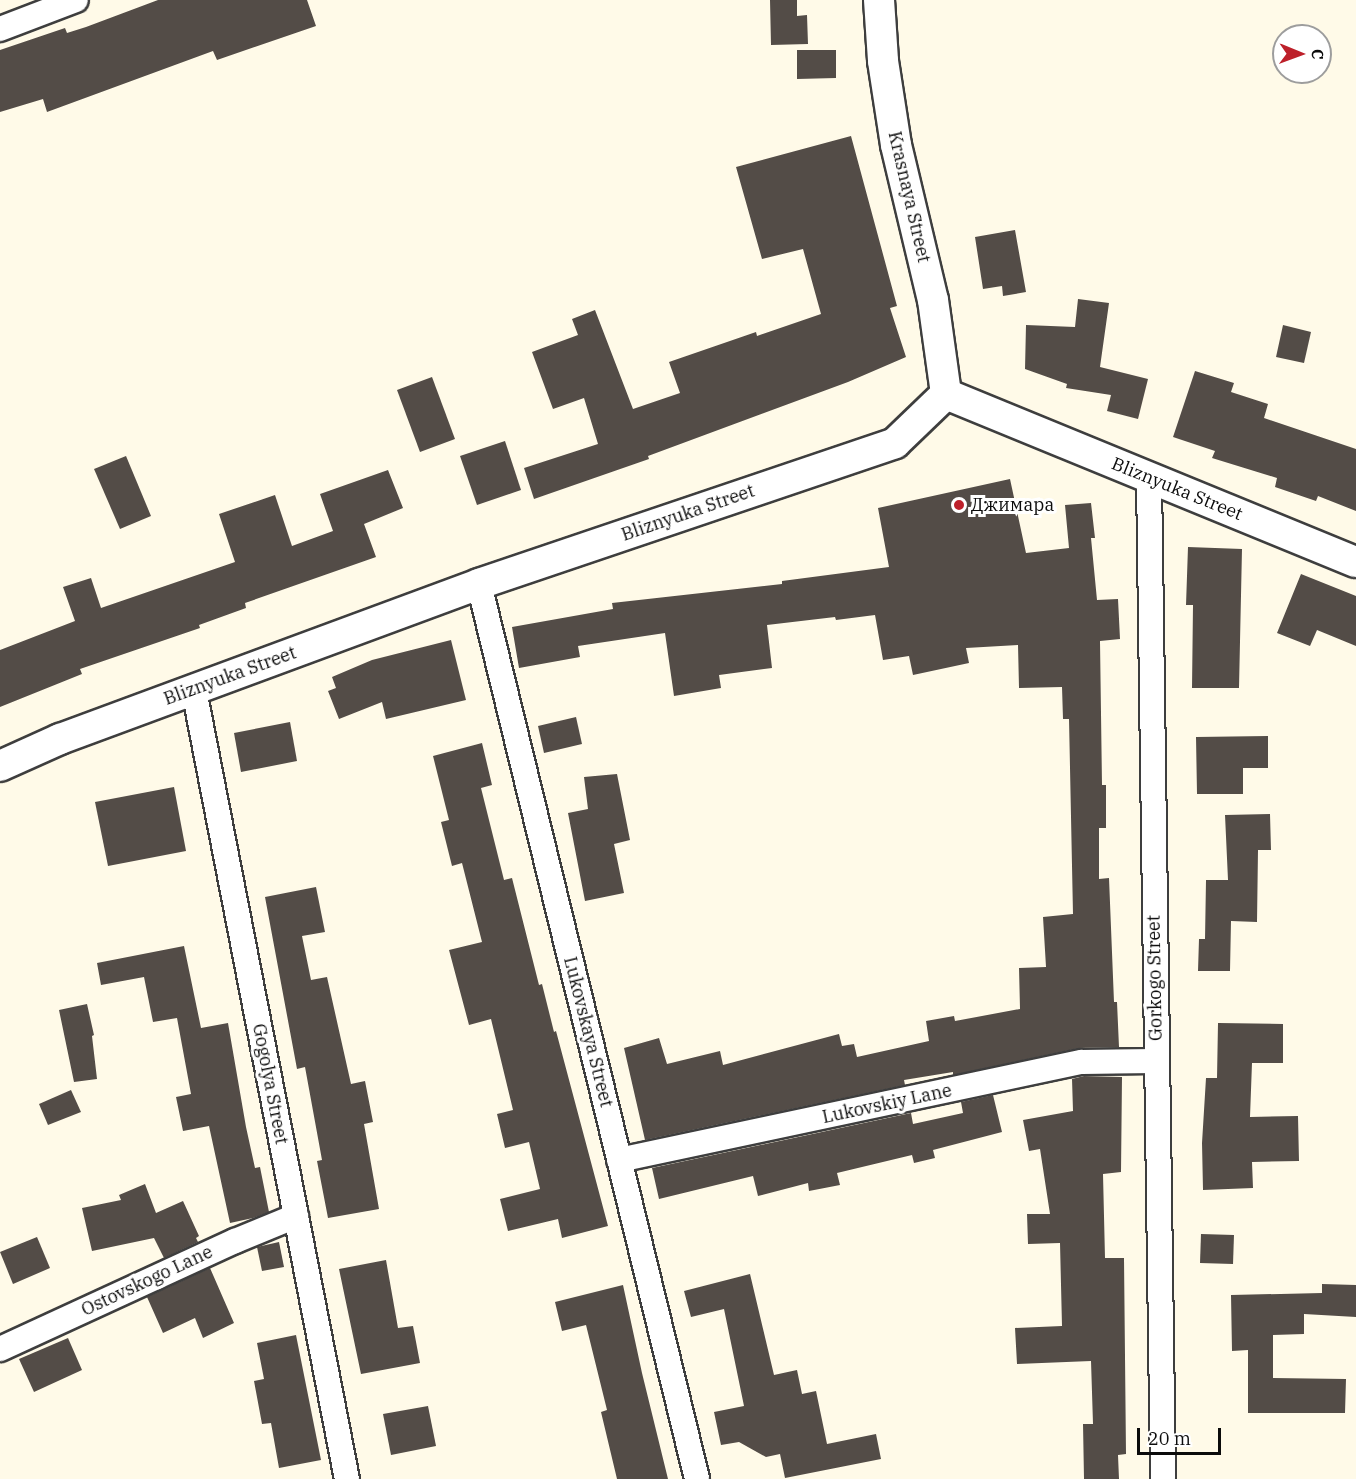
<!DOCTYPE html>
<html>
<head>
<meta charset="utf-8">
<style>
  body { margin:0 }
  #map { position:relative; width:1356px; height:1479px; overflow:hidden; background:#fffae8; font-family:"IBM Plex Serif",serif }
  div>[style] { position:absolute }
  .building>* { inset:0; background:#534c47 }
  .roads { filter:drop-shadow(2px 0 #3e3e3e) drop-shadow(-2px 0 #3e3e3e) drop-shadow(0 2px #3e3e3e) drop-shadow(0 -2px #3e3e3e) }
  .minor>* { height:24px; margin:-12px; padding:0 12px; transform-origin:12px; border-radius:12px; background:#fff }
  .tertiary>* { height:30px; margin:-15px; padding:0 15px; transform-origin:15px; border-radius:15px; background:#fff }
  .dots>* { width:16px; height:16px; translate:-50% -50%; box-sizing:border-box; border:3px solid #fff; border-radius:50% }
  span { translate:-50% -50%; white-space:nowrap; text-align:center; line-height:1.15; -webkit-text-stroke:6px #fff; paint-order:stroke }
  .street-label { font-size:18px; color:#0b0b0b }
  .poi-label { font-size:18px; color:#0b0b0b }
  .left { translate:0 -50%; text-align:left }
  .north { position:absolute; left:1272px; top:24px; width:60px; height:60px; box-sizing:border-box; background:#fff; border:2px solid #9d9d9d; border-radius:50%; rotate:91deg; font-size:16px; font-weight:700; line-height:24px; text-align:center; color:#0b0b0b }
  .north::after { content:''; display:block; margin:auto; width:21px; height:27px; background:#bd202a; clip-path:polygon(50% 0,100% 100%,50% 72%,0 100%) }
  .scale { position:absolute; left:1137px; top:1428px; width:84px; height:27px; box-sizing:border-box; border:3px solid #0b0b0b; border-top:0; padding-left:8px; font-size:18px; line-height:21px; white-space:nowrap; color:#0b0b0b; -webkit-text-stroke:4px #fff; paint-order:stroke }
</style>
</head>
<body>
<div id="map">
  <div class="building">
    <i style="clip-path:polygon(158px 0,307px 0,316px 26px,217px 60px,213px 51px,47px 112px,43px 99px,0 112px,0 50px,65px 28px,67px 33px,86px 27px)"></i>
    <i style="clip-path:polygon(770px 0,797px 0,797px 16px,807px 15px,808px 44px,771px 45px)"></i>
    <i style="clip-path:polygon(797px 50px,836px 50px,836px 78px,797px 79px)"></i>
    <i style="clip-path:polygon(851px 136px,897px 306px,890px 308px,906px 357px,848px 382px,648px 456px,649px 459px,534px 499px,524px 468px,598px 444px,584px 398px,553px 409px,532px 352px,578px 335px,572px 319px,595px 310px,633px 409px,680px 393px,669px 362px,756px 332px,757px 336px,821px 314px,803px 249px,762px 259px,736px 167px)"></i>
    <i style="clip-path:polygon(1015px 230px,1026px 292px,1003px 296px,1002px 286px,983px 289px,975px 237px)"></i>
    <i style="clip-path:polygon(1078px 299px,1109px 303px,1100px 367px,1148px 379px,1138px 419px,1107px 411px,1111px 395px,1066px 388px,1067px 384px,1025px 369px,1026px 325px,1075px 327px)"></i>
    <i style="clip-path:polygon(1283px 325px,1311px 332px,1304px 363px,1276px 357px)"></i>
    <i style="clip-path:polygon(1195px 371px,1234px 383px,1231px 392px,1268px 404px,1264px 418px,1356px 449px,1356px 511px,1318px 496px,1316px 501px,1275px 487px,1277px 478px,1212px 458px,1215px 451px,1173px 437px)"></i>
    <i style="clip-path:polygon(432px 377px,455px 439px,420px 452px,397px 390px)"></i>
    <i style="clip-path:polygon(505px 441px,521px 490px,477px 505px,460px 456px)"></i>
    <i style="clip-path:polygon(126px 456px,151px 516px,120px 529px,94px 469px)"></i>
    <i style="clip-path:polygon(388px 470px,403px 508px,364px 524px,376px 557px,245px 603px,246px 608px,199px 625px,200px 628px,80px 669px,82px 674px,0 707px,0 650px,75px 621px,63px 587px,91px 578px,101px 608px,235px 562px,219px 514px,275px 495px,292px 546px,333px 531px,320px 494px)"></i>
    <i style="clip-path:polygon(1010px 479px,1026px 553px,1069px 548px,1065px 505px,1091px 503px,1095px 538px,1091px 538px,1097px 600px,1118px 599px,1120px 639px,1100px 641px,1102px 785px,1106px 785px,1106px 828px,1099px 828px,1099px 879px,1109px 878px,1114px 1002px,1117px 1002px,1119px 1047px,1079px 1048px,953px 1075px,953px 1072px,904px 1080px,905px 1085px,645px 1140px,624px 1048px,659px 1038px,667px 1064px,720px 1051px,723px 1065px,839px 1034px,842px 1046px,854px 1044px,857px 1057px,929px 1041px,926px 1021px,954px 1016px,955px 1021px,1020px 1009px,1019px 968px,1046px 967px,1043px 917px,1073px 914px,1069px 719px,1063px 719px,1062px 687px,1019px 688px,1018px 645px,966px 648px,969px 663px,913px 675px,909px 656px,883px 660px,875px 615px,836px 620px,835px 617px,767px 625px,772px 668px,719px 675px,721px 688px,674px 696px,665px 633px,578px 646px,580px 657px,519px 668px,512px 627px,613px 609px,612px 603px,782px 584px,782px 581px,889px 567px,878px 508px)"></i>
    <i style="clip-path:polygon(1188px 547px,1242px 549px,1239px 688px,1192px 688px,1193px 605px,1186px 605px)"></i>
    <i style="clip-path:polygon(1301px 574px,1356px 596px,1356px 646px,1317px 630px,1310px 646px,1277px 633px)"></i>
    <i style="clip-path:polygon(451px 640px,466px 700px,386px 719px,382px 702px,339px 719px,328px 691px,336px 688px,332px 677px,372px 660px)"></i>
    <i style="clip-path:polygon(576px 717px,582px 744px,544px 753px,538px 726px)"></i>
    <i style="clip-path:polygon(290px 722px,297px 761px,241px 772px,234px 733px)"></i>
    <i style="clip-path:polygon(1268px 736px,1268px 768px,1243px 768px,1243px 794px,1197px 794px,1196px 737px)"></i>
    <i style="clip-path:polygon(482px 743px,492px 785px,481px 788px,504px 880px,512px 878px,539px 985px,542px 984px,554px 1032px,556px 1031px,608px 1226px,562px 1238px,558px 1219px,508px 1231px,500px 1199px,540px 1189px,529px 1142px,505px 1148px,497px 1114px,513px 1110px,491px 1019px,469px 1025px,449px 950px,482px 942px,462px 863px,452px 866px,441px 822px,449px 820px,433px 756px)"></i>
    <i style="clip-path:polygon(617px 774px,630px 840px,614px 844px,624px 893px,585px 901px,568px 813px,588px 809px,584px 777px)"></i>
    <i style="clip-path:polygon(174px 787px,186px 851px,108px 866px,95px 802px)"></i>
    <i style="clip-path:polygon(1270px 814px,1271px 850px,1258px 850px,1257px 922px,1231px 921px,1230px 971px,1198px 971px,1199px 939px,1205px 939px,1206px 880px,1228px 880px,1225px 815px)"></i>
    <i style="clip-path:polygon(316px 887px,325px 932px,302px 936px,311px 980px,327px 977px,351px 1084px,365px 1081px,373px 1122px,364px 1124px,379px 1209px,328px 1218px,317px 1161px,322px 1160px,305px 1067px,297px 1069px,265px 897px)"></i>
    <i style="clip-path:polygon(184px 946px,201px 1028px,228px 1023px,246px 1127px,255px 1168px,260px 1167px,269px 1212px,253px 1218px,230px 1223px,209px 1126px,183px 1131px,176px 1097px,191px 1094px,177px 1018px,153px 1022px,144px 977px,101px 985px,97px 963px)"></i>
    <i style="clip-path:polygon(87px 1004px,94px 1035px,92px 1036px,97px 1079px,74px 1082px,59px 1010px)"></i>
    <i style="clip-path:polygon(1218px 1023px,1283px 1024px,1283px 1063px,1252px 1063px,1250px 1117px,1298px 1116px,1299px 1161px,1252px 1162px,1253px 1188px,1203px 1190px,1202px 1143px,1206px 1078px,1217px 1078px)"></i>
    <i style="clip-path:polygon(1084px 1076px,1122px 1077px,1121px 1172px,1103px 1174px,1105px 1258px,1124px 1258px,1126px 1454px,1118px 1455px,1119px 1479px,1084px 1479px,1083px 1424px,1093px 1424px,1091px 1361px,1017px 1364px,1015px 1328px,1062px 1326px,1060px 1243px,1028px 1244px,1027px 1214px,1050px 1214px,1040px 1149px,1029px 1151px,1023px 1120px,1073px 1111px,1072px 1079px)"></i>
    <i style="clip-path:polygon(71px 1090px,81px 1112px,48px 1125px,39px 1104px)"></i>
    <i style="clip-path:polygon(993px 1095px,1002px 1132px,933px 1150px,935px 1158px,914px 1163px,912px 1155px,837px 1173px,840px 1185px,809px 1191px,808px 1183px,758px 1196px,753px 1176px,659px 1199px,652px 1168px,911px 1113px,913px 1124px,963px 1113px,961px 1102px)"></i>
    <i style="clip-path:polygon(145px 1184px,156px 1213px,183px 1201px,199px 1236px,196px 1238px,198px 1242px,164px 1258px,154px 1238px,92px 1251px,82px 1208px,121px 1200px,119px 1195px)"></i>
    <i style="clip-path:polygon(1201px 1234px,1234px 1235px,1233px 1264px,1200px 1263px)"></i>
    <i style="clip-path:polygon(37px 1237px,50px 1268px,13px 1284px,0 1252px)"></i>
    <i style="clip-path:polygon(279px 1242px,284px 1267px,262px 1271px,257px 1247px)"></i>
    <i style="clip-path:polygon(386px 1260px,398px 1328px,413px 1326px,420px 1363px,361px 1374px,339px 1269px)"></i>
    <i style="clip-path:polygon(210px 1268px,234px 1323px,203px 1338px,195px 1318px,163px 1333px,147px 1297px)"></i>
    <i style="clip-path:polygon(750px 1274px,774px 1375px,797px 1370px,802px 1394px,816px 1391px,827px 1444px,876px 1434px,881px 1459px,785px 1478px,780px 1454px,766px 1457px,739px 1442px,721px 1445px,714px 1412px,744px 1406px,724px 1309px,691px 1317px,684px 1291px)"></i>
    <i style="clip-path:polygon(1322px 1284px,1356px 1285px,1356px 1317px,1304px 1314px,1304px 1334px,1273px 1335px,1273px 1378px,1346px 1379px,1345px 1413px,1248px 1413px,1248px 1350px,1232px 1351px,1231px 1295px,1322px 1293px)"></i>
    <i style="clip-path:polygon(623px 1285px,642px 1373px,668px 1479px,617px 1479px,601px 1412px,607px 1410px,586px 1325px,562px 1331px,555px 1302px)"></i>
    <i style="clip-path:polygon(296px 1335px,321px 1460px,279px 1468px,271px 1423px,262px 1424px,254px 1381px,264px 1379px,257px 1343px)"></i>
    <i style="clip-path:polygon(68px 1338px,82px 1370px,34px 1392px,19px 1359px)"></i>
    <i style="clip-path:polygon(428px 1406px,436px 1446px,391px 1455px,383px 1414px)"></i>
  </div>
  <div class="roads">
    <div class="minor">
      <i style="left:0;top:29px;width:81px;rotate:-20.9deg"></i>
      <i style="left:1149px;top:477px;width:1002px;rotate:89.2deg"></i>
      <i style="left:479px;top:584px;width:921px;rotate:76.31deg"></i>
      <i style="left:194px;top:690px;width:804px;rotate:79.03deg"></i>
      <i style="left:619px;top:1160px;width:473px;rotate:-12deg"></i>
      <i style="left:1082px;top:1062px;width:74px;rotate:-0.8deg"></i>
      <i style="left:0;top:1349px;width:259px;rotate:-24.7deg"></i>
      <i style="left:235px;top:1241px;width:66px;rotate:-22.3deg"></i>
    </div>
    <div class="tertiary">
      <i style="left:879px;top:0;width:61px;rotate:86.2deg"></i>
      <i style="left:883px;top:61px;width:85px;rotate:81.2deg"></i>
      <i style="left:896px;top:145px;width:159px;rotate:76.6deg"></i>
      <i style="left:933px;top:300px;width:95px;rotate:82.1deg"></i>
      <i style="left:946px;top:394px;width:443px;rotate:22.3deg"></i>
      <i style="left:0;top:766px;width:66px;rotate:-24.2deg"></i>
      <i style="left:60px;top:739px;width:447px;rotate:-20.3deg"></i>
      <i style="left:479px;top:584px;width:439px;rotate:-18.7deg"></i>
      <i style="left:895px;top:443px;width:71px;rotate:-43.9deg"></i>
    </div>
  </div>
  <div class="dots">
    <i style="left:959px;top:505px;background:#bd202a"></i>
  </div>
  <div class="street-label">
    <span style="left:909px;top:197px;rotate:77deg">Krasnaya Street</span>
    <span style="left:1177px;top:489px;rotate:22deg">Bliznyuka Street</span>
    <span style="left:688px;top:513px;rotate:-19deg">Bliznyuka Street</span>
    <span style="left:230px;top:676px;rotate:-20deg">Bliznyuka Street</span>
    <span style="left:1155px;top:978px;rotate:-91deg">Gorkogo Street</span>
    <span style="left:588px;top:1032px;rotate:76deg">Lukovskaya Street</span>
    <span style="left:270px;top:1084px;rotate:79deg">Gogolya Street</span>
    <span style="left:887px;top:1104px;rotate:-12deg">Lukovskiy Lane</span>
    <span style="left:147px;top:1281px;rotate:-25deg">Ostovskogo Lane</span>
  </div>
  <div class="poi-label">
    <span class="left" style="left:971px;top:505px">Джимара</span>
  </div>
  <div class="north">С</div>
  <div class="scale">20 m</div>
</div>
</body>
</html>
